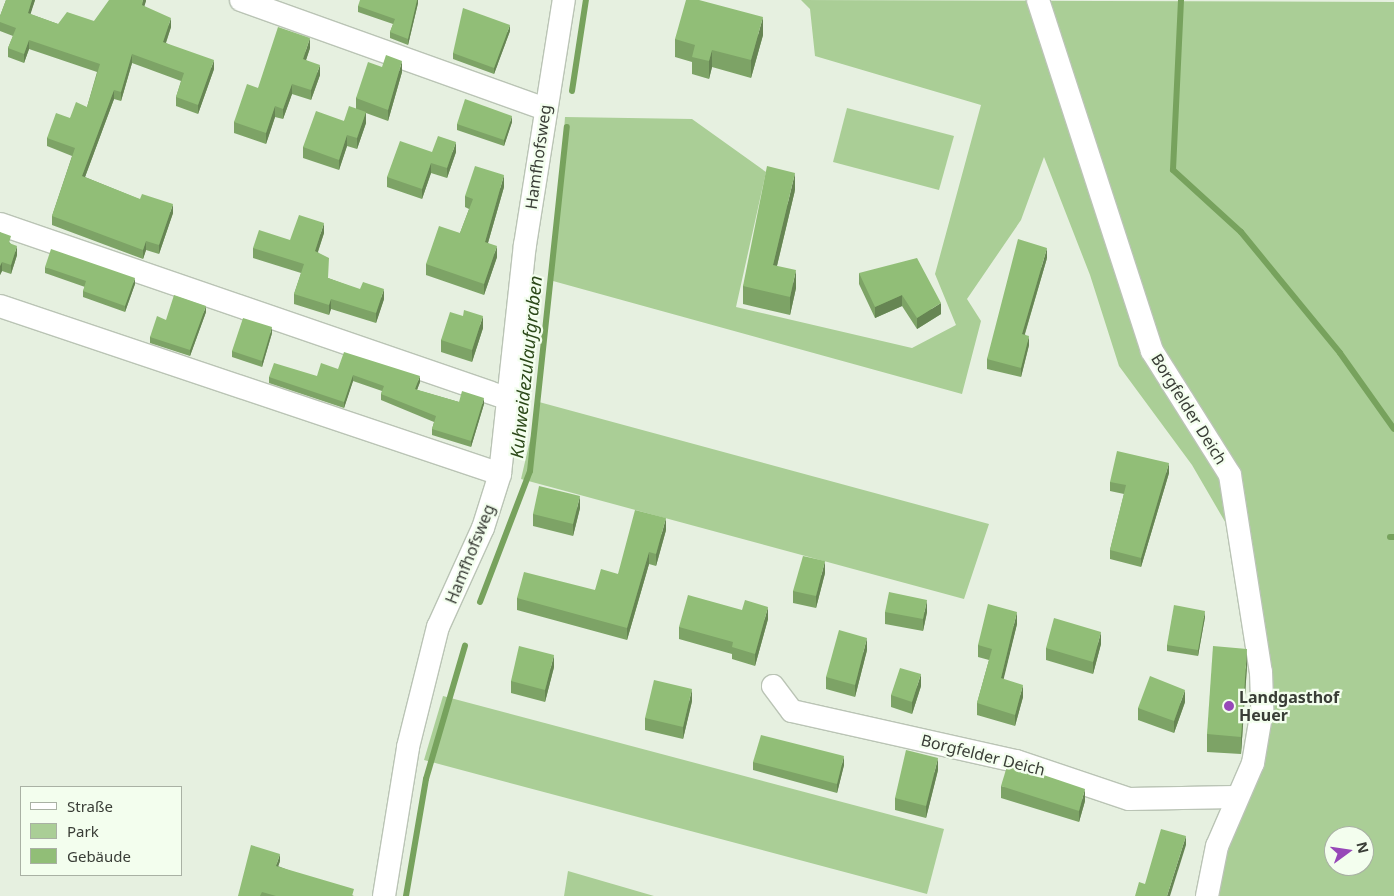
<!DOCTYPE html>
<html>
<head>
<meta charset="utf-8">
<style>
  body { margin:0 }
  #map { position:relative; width:1394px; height:896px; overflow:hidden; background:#e6f0e0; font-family:"Noto Sans",sans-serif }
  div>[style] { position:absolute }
  .green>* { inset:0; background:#aace96 }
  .stream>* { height:6px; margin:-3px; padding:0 3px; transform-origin:3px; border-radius:3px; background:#77a25d }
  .roads { filter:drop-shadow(1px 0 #bac4b5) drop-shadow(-1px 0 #bac4b5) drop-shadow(0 1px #bac4b5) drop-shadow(0 -1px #bac4b5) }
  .minor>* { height:22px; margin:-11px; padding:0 11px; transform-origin:11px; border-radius:11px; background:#fff }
  .wall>* { inset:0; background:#7da366 }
  .shaded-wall>* { inset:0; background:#668553 }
  .building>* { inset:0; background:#91be77 }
  .dots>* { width:14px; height:14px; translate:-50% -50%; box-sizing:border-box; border:2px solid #f3feee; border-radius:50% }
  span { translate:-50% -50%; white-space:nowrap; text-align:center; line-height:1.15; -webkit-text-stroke:4.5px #f3feee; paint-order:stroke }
  .street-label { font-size:16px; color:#393d36 }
  .poi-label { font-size:16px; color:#393d36; font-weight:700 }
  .left { translate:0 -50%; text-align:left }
  .water-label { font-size:18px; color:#2b4818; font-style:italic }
  .legend { position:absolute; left:20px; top:786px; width:162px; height:90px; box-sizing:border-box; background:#f3feee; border:1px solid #a9b1a4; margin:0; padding:6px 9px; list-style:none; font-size:15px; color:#393d36 }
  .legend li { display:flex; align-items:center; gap:10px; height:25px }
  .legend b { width:25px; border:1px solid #a9b1a4 }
  .north { position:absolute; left:1324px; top:826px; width:50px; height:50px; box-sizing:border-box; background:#f3feee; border:1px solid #a9b1a4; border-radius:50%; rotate:76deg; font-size:14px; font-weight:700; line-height:20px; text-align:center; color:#393d36 }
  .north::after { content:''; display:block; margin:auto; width:18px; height:22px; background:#9748b8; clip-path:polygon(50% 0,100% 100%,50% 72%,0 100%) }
</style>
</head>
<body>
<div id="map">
  <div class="green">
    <i style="clip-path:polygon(evenodd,801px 0,1394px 2px,1394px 896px,1218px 896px,1230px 830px,1256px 778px,1249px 563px,1192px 465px,1119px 366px,1090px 275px,1044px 157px,1021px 220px,967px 299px,981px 321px,962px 394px,553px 281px,565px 117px,692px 119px,766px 172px,736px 307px,912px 348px,956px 325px,935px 274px,981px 105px,815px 56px,810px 9px,801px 0,1334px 836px,1364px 836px,1364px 866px,1334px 866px,1334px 836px)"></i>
    <i style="clip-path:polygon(847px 108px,954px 136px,939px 190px,833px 162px)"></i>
    <i style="clip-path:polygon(539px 402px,989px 524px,964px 599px,521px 479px)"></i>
    <i style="clip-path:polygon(443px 696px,944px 829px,927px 894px,424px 760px)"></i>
    <i style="clip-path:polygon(568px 871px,654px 896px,564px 896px)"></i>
  </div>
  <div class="stream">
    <i style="left:1181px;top:0;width:170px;rotate:92.7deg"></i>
    <i style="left:1173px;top:170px;width:92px;rotate:42.4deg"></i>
    <i style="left:1241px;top:232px;width:156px;rotate:50.7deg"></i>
    <i style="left:1340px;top:353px;width:93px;rotate:54.6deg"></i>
    <i style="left:572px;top:91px;width:92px;rotate:-81.3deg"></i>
    <i style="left:1390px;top:537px;width:4px"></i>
    <i style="left:480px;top:602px;width:140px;rotate:-69.1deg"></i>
    <i style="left:530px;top:471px;width:346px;rotate:-83.9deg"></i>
    <i style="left:406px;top:896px;width:119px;rotate:-80.3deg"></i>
    <i style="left:426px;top:779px;width:139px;rotate:-73.7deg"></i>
  </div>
  <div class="roads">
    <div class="minor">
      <i style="left:241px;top:0;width:323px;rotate:19.7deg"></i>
      <i style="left:1038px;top:0;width:369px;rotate:72deg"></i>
      <i style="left:1152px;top:351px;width:146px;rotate:57.8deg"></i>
      <i style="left:1230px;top:475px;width:199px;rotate:81.1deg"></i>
      <i style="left:1261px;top:672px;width:38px;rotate:88deg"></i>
      <i style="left:1262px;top:710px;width:54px;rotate:99.6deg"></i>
      <i style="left:1253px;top:763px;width:90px;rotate:113.4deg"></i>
      <i style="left:1217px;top:846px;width:51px;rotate:101.3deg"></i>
      <i style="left:0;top:224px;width:538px;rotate:18.97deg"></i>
      <i style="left:0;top:306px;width:527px;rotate:18.57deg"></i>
      <i style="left:773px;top:686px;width:31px;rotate:53deg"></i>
      <i style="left:792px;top:711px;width:230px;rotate:12.6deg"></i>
      <i style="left:1016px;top:761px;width:119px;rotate:18.6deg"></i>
      <i style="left:1129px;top:799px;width:106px;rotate:-1.1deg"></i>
      <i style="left:384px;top:896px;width:151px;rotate:-80.8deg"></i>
      <i style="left:408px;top:747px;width:124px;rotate:-76deg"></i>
      <i style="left:438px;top:627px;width:109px;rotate:-65.6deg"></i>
      <i style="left:483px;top:528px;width:57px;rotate:-72.5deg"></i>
      <i style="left:500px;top:474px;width:230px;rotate:-83.8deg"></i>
      <i style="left:525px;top:245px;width:248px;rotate:-81deg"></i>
    </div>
  </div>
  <div class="wall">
    <i style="clip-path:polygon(6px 0,35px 0,30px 14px,58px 24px,94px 21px,146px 0,144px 6px,171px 27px,166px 43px,214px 69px,198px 114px,176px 106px,176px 97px,181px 81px,132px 63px,121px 101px,114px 99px,85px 177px,173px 213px,159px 254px,146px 250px,143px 259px,52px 225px,52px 216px,72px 156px,47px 146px,47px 138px,70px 118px,87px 107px,97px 72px,29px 49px,24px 63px,8px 57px,8px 48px,13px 36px,0 31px,0 16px)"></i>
    <i style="clip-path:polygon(418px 0,418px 3px,408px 45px,390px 38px,390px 32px,393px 24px,358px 12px,358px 6px)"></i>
    <i style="clip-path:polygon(510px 31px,494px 74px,453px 59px,453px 53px)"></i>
    <i style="clip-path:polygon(763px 35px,751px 78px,712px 67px,709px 79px,692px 74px,692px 62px,675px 57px,675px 39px)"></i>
    <i style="clip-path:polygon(310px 48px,306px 60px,320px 75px,311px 100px,292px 94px,283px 119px,275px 117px,266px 144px,234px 133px,234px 122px,258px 88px)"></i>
    <i style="clip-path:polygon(382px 67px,402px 72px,388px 121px,366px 113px,366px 123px,357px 149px,347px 146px,339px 170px,303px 158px,303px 147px,344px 121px,356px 109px,356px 98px)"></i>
    <i style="clip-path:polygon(512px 122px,504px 146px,457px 130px,457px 124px)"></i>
    <i style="clip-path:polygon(432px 152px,456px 152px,447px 178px,431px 173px,422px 199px,387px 187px,387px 177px)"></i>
    <i style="clip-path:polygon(504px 187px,488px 243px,497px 257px,484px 295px,426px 275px,426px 264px,460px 233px,469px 209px,465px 207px,465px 196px)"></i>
    <i style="clip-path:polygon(795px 190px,777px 266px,796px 288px,790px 315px,743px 304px,743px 286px)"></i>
    <i style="clip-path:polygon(0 232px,11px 244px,17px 255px,11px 274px,2px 271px,0 275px)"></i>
    <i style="clip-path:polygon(324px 233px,318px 252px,328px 278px,384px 299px,376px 323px,331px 309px,329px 315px,294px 304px,294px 294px,301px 273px,253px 258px,253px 248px)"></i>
    <i style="clip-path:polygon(1047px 258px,1025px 334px,1029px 345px,1021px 377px,987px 369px,987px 359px)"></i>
    <i style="clip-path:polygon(45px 267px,135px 284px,125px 312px,83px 297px,83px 291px,85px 287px,45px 273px)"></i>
    <i style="clip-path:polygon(859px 273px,941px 314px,917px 329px,902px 306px,875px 318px,859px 284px)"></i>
    <i style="clip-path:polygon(206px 312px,190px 356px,150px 343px,150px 337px,166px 320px)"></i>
    <i style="clip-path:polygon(463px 316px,483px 328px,472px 362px,441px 352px,441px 340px)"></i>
    <i style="clip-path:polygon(272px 333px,262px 367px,232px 357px,232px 351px)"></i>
    <i style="clip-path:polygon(338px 369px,420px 382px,417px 390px,459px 402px,484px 404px,471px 447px,432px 435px,432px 429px,434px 422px,381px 400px,381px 394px,382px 391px,353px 381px,344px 408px,269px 383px,269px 377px,317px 376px)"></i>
    <i style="clip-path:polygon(1169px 473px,1141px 567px,1110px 559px,1110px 550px,1124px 494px,1110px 491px,1110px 482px)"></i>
    <i style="clip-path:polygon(580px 508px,573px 536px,533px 526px,533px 514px)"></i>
    <i style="clip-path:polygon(666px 530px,656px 566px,649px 564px,627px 640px,517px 610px,517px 598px,595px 590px,618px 574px)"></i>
    <i style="clip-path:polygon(825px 573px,816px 608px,793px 603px,793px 591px)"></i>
    <i style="clip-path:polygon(885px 612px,927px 612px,923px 631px,885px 624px)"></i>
    <i style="clip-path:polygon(1205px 617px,1198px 656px,1167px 651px,1167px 645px)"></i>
    <i style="clip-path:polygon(768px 619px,755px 666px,732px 659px,732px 654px,679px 639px,679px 627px)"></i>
    <i style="clip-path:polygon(1017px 624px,1003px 679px,1023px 697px,1015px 726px,977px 715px,977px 703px,989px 660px,978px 657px,978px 645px)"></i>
    <i style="clip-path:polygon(1101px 644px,1093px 674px,1046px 660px,1046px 648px)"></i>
    <i style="clip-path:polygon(867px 650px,855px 697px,826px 689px,826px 677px)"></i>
    <i style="clip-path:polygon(1247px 666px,1241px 754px,1207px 752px,1207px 734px)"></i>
    <i style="clip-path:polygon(554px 667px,545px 702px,511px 693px,511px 681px)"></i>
    <i style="clip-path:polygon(921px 686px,912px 714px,891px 707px,891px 695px)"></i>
    <i style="clip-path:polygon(692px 701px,683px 739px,645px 730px,645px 718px)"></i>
    <i style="clip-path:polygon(1185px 702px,1174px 733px,1138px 720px,1138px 708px)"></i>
    <i style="clip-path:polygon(753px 762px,844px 765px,837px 793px,753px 770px)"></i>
    <i style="clip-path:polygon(938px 770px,926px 818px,895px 810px,895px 798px)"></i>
    <i style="clip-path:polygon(1001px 786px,1085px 801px,1079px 822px,1001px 798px)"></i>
    <i style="clip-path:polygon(280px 861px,278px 866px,354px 896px,238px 896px)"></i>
  </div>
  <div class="shaded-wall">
    <i style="clip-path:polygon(32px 0,35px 0,28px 22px,28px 13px)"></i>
    <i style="clip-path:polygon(143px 0,146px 0,146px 1px,142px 14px,142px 5px)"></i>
    <i style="clip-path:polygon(417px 0,418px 0,418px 3px,408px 45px,408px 39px)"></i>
    <i style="clip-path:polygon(763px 17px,763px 35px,751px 78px,751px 60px)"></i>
    <i style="clip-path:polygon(171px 18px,171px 27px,163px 51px,163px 42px)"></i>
    <i style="clip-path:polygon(510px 25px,510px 31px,494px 74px,494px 68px)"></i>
    <i style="clip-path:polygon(310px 38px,310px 48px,303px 69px,303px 59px)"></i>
    <i style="clip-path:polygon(29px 40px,29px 49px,24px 63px,24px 54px)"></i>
    <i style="clip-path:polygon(712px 50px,712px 67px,709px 79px,709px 61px)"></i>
    <i style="clip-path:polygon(132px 54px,132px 63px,121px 101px,121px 92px)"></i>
    <i style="clip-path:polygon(214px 60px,214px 69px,198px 114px,198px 105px)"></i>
    <i style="clip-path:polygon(402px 61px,402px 72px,388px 121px,388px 110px)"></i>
    <i style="clip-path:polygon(320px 65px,320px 75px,311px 100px,311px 90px)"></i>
    <i style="clip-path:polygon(292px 84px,292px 94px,283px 119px,283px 109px)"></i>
    <i style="clip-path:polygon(114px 90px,114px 99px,82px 185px,82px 176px)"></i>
    <i style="clip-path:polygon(275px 106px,275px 117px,266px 144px,266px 133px)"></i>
    <i style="clip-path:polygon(366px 112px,366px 123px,357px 149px,357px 138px)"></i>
    <i style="clip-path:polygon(512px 116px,512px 122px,504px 146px,504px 140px)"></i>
    <i style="clip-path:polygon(347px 135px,347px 146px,339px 170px,339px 160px)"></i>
    <i style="clip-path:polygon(456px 142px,456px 152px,447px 178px,447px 168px)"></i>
    <i style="clip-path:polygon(431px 163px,431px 173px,422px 199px,422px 189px)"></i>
    <i style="clip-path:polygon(795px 173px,795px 190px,773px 282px,773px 265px)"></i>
    <i style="clip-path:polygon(504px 175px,504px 187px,485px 253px,485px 242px)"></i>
    <i style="clip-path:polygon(173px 204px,173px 213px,159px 254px,159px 245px)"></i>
    <i style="clip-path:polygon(324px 223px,324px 233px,315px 260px,315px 251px)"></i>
    <i style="clip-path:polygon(146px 241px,146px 250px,143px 259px,143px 250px)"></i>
    <i style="clip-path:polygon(17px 246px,17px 255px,11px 274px,11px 265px)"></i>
    <i style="clip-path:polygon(497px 246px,497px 257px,484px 295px,484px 284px)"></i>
    <i style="clip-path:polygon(1047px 248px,1047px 258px,1022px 343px,1022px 334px)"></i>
    <i style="clip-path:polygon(2px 262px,2px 271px,0 275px,0 266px)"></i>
    <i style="clip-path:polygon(796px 270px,796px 288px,790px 315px,790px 297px)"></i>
    <i style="clip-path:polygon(135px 278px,135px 284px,125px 312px,125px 306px)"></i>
    <i style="clip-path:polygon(384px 289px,384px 299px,376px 323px,376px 313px)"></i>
    <i style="clip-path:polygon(902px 295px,902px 306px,875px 318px,875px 307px)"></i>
    <i style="clip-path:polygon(331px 299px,331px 309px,329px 315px,329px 305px)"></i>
    <i style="clip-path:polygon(941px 303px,941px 314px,917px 329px,917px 318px)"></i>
    <i style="clip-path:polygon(206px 306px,206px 312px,190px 356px,190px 350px)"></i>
    <i style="clip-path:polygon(483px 316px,483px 328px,472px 362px,472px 350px)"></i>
    <i style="clip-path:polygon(272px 327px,272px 333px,262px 367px,262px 361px)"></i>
    <i style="clip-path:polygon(1029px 336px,1029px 345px,1021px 377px,1021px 368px)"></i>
    <i style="clip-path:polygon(353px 375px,353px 381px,344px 408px,344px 402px)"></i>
    <i style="clip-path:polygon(420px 376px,420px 382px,415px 395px,415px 389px)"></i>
    <i style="clip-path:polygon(484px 398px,484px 404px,471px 447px,471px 441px)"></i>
    <i style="clip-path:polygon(1169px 463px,1169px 473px,1141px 567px,1141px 558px)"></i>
    <i style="clip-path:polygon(580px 496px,580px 508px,573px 536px,573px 524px)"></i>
    <i style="clip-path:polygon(666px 518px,666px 530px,656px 566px,656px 554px)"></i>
    <i style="clip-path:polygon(649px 552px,649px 564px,627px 640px,627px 628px)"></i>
    <i style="clip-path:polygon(825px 561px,825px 573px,816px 608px,816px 596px)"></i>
    <i style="clip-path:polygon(927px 600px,927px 612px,923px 631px,923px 619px)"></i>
    <i style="clip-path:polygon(768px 607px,768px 619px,755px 666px,755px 654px)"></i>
    <i style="clip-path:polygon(1205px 611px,1205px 617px,1198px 656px,1198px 650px)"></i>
    <i style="clip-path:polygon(1017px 612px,1017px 624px,1001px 690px,1001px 678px)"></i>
    <i style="clip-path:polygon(1101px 632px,1101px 644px,1093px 674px,1093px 662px)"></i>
    <i style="clip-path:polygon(867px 638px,867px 650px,855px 697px,855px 685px)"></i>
    <i style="clip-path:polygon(1247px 649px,1247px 666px,1241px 754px,1241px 737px)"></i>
    <i style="clip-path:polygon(554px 655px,554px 667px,545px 702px,545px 690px)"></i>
    <i style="clip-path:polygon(921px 674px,921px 686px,912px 714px,912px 702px)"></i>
    <i style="clip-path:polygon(1023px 685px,1023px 697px,1015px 726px,1015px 715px)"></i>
    <i style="clip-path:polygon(692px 689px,692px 701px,683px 739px,683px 727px)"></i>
    <i style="clip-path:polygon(1185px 690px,1185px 702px,1174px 733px,1174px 721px)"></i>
    <i style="clip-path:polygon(844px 756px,844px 765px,837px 793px,837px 784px)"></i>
    <i style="clip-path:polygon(938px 758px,938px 770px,926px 818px,926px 806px)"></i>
    <i style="clip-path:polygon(1085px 789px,1085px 801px,1079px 822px,1079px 811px)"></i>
    <i style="clip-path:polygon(1186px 836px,1186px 845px,1170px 896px,1167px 896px)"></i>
    <i style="clip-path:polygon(280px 854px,280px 861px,276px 873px,276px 866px)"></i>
  </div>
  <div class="building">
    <i style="clip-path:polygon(6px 0,32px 0,28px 13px,58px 24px,67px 12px,94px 21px,109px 0,143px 0,142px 5px,171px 18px,163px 42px,214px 60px,198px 105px,176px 97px,184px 73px,132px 54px,121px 92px,114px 90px,82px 176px,140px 199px,142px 194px,173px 204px,159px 245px,146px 241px,143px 250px,52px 216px,75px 148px,47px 138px,56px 113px,70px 118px,76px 102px,87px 107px,100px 64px,29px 40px,24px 54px,8px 48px,16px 28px,0 22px,0 16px)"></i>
    <i style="clip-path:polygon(360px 0,417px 0,408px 39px,390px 32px,395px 19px,358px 6px)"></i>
    <i style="clip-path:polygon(686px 0,699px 0,763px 17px,751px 60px,712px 50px,709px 61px,692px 57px,695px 45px,675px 39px)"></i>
    <i style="clip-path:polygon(463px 8px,510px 25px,494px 68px,453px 53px)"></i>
    <i style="clip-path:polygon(278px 27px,310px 38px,303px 59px,320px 65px,311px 90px,292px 84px,283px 109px,275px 106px,266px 133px,234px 122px,247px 84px,258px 88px)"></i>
    <i style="clip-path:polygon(386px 55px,402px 61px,388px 110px,356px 98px,368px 62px,382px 67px)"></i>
    <i style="clip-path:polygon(465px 99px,512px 116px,504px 140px,457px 124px)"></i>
    <i style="clip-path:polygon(349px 106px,366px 112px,357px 138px,347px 135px,339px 160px,303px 147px,316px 111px,344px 121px)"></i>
    <i style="clip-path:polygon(438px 136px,456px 142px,447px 168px,431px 163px,422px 189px,387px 177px,400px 141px,432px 152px)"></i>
    <i style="clip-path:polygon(475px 166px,504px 175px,485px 242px,497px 246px,484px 284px,426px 264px,439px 226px,460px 233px,473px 199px,465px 196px)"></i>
    <i style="clip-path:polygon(767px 166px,795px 173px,773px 265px,796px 270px,790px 297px,743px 286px)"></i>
    <i style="clip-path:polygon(299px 215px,324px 223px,315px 251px,329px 258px,328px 278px,360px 289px,363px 282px,384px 289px,376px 313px,331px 299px,329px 305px,294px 294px,304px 264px,253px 248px,259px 230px,290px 240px)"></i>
    <i style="clip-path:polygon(0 232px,11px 236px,9px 243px,17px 246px,11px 265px,2px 262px,0 266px)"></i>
    <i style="clip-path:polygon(1018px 239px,1047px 248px,1022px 334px,1029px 336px,1021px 368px,987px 359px)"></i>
    <i style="clip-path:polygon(51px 249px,135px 278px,125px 306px,83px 291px,86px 281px,45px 267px)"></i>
    <i style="clip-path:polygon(917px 258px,941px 303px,917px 318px,902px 295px,875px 307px,859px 273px)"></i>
    <i style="clip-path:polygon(174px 295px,206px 306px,190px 350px,150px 337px,157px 316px,166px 320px)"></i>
    <i style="clip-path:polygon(464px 310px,483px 316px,472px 350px,441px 340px,450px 312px,463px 316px)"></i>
    <i style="clip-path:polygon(243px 318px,272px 327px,262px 361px,232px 351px)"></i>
    <i style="clip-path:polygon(344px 352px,420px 376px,415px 389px,459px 402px,462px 391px,484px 398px,471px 441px,432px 429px,436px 416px,381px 394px,384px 386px,353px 375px,344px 402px,269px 377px,274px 363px,317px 376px,321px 363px,338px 369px)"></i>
    <i style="clip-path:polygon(1117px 451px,1169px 463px,1141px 558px,1110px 550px,1126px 485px,1110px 482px)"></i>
    <i style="clip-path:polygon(539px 486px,580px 496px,573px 524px,533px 514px)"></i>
    <i style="clip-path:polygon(635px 510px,666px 518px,656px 554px,649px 552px,627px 628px,517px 598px,524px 572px,595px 590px,601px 569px,618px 574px)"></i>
    <i style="clip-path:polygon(803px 556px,825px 561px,816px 596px,793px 591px)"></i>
    <i style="clip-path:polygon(889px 592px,927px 600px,923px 619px,885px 612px)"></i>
    <i style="clip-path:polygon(688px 595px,742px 610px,745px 600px,768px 607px,755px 654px,732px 647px,733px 642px,679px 627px)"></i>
    <i style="clip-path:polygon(988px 604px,1017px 612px,1001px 678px,1023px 685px,1015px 715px,977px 703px,992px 649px,978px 645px)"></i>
    <i style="clip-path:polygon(1174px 605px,1205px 611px,1198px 650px,1167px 645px)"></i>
    <i style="clip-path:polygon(1054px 618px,1101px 632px,1093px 662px,1046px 648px)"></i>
    <i style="clip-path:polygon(839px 630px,867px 638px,855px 685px,826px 677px)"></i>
    <i style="clip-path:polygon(519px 646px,554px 655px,545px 690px,511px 681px)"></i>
    <i style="clip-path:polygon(1213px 646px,1247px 649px,1241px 737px,1207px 734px)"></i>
    <i style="clip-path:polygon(900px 668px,921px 674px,912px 702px,891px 695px)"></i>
    <i style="clip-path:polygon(1150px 676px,1185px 690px,1174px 721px,1138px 708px)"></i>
    <i style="clip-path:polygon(654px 680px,692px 689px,683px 727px,645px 718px)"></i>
    <i style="clip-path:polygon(761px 735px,844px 756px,837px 784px,753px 762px)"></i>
    <i style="clip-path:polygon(906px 750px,938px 758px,926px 806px,895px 798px)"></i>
    <i style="clip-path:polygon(1008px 763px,1085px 789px,1079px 811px,1001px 786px)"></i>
    <i style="clip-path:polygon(1161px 829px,1186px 836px,1167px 896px,1135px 896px,1139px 882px,1145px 884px)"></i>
    <i style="clip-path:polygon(251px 845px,280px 854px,276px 866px,354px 889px,352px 896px,276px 896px,262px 892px,260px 896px,238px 896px)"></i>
  </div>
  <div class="dots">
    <i style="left:1229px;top:706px;background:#9748b8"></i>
  </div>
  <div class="street-label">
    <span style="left:538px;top:157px;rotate:-82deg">Hamfhofsweg</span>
    <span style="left:1189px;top:409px;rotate:58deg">Borgfelder Deich</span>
    <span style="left:470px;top:554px;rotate:-68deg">Hamfhofsweg</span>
    <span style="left:983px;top:755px;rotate:14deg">Borgfelder Deich</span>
  </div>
  <div class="poi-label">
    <span class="left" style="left:1239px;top:706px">Landgasthof<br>Heuer</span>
  </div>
  <div class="water-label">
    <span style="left:526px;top:367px;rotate:-84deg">Kuhweidezulaufgraben</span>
  </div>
  <ul class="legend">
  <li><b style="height:6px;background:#fff"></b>Straße</li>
  <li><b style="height:14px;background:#aace96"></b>Park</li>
  <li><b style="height:14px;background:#91be77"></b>Gebäude</li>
  </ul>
  <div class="north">N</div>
</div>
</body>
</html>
